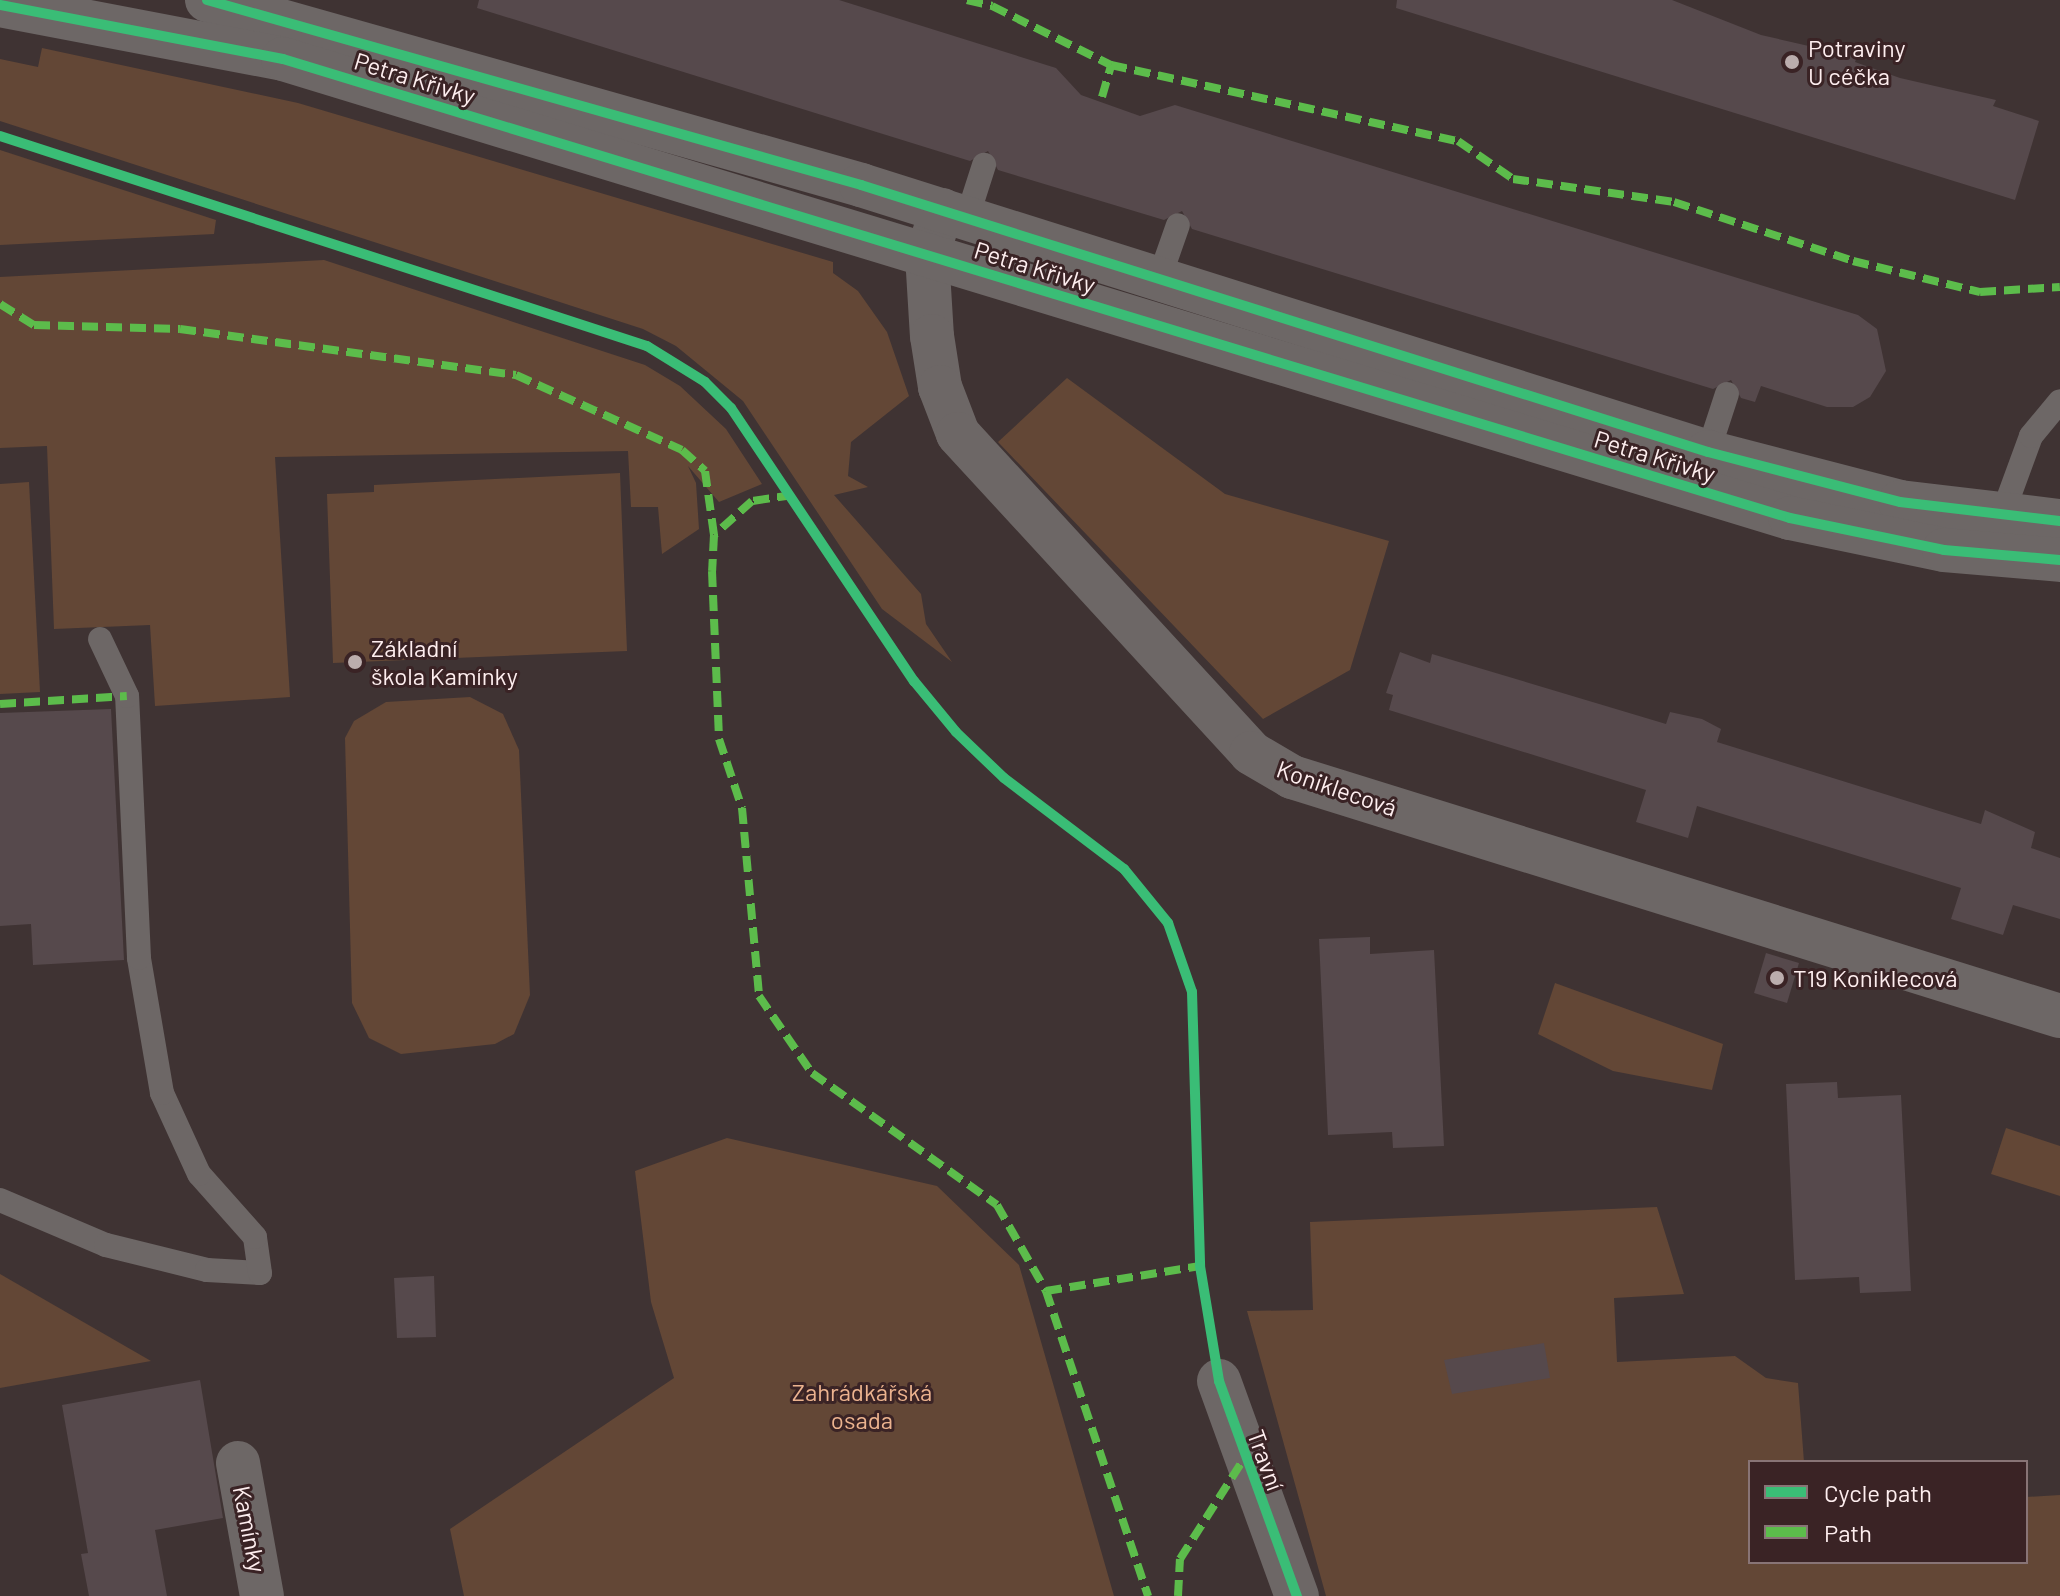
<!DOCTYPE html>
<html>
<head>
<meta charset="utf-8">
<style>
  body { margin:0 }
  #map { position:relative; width:2060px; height:1596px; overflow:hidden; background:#3f3333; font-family:Barlow,sans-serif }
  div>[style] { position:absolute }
  .green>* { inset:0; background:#634736 }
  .building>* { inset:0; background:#56494c }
  .service>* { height:24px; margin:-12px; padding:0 12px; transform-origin:12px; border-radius:12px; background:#6d6766 }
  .minor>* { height:44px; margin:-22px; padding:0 22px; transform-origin:22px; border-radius:22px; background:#6d6766 }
  .tertiary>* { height:44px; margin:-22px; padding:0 22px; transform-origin:22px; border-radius:22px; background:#6d6766 }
  .quiet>* { height:8px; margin-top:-4px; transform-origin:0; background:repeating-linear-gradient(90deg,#5cbc4b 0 16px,transparent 0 24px) }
  .cycleway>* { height:10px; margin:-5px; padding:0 5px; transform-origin:5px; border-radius:5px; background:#3abd76 }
  .dots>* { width:22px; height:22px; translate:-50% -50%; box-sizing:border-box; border:4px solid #3a2325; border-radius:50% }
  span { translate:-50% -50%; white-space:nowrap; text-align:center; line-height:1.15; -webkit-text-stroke:6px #3a2325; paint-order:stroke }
  .poi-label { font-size:24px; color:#feeeef }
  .left { translate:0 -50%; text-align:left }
  .street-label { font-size:24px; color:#feeeef }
  .park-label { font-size:24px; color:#ecb38f }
  .legend { position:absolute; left:1748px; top:1460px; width:280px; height:104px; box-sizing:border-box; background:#3a2325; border:2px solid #887476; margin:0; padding:10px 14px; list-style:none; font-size:24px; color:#feeeef }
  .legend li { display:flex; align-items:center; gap:16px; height:40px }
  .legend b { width:40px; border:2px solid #887476 }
</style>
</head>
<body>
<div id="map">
  <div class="green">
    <i style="clip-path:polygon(42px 48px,298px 103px,833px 262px,833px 273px,858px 291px,887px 332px,909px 396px,851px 442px,848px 476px,868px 487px,834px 495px,921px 594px,926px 624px,952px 662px,882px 609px,743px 401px,676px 346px,643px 329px,0 121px,0 59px,38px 67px)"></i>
    <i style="clip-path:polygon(0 150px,216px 220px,214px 234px,0 245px)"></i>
    <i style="clip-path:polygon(324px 260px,645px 365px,680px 386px,726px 429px,762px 484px,719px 502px,688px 466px,696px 483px,699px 529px,662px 554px,658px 507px,631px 507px,628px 451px,275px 457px,290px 697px,155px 706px,150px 625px,54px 629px,47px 446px,0 448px,0 277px)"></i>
    <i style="clip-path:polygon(1067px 378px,1225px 494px,1389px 541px,1350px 670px,1263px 719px,998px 442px)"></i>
    <i style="clip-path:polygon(620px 473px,627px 651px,333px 663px,327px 494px,374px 492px,374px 485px)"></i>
    <i style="clip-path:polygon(29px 482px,40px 692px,0 694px,0 484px)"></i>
    <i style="clip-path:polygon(470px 697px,503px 714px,519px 750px,530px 995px,514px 1034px,495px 1044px,401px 1054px,369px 1038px,352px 1003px,345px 738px,354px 721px,386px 702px)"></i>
    <i style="clip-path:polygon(1555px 983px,1723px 1044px,1712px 1090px,1613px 1071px,1538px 1034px)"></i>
    <i style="clip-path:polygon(2006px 1128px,2060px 1146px,2060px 1196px,1991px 1174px)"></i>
    <i style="clip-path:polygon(727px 1138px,937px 1186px,1019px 1265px,1114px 1596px,464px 1596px,450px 1529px,674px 1378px,651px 1302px,635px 1171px)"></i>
    <i style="clip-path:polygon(1657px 1207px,1684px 1294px,1614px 1298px,1617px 1362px,1735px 1356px,1766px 1378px,1798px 1383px,1804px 1462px,1750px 1462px,1750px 1562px,2026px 1562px,2026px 1497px,2060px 1495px,2060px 1596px,1326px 1596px,1247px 1311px,1313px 1310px,1310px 1222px)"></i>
    <i style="clip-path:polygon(0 1274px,151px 1361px,0 1388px)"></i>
  </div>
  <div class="building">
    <i style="clip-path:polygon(479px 0,839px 0,1056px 68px,1081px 95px,1140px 116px,1175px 105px,1858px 315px,1877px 329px,1886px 371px,1870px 397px,1853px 407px,1827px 407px,1761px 386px,1755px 402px,1741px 398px,1731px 380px,1713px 389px,1192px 229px,1182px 211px,1164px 220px,998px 170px,988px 151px,970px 161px,477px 8px)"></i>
    <i style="clip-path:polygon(1397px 0,1672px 0,1761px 35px,1857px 57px,1855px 62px,1900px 78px,1996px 100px,1993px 106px,2039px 121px,2015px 200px,1396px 8px)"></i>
    <i style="clip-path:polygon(1400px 652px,1430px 663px,1432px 654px,1666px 724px,1670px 712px,1702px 719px,1721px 729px,1717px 742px,1981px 824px,1985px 810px,2035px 832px,2031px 848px,2060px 858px,2060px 919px,2013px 905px,2003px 935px,1951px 919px,1961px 888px,1697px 806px,1688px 838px,1636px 822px,1646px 790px,1389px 710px,1393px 695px,1386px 693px)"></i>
    <i style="clip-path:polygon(111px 709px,124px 960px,33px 965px,31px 924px,0 926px,0 713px)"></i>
    <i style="clip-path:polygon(1370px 937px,1370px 954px,1434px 950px,1444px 1146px,1393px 1148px,1392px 1132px,1328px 1135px,1319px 939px)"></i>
    <i style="clip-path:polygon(1766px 953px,1799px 963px,1787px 1003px,1754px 993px)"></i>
    <i style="clip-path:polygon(1837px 1082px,1838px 1098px,1901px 1095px,1911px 1291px,1860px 1293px,1859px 1277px,1795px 1280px,1786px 1084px)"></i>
    <i style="clip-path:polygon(434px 1276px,436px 1337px,397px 1338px,394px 1278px)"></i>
    <i style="clip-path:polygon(1544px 1343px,1550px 1378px,1452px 1394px,1444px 1360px)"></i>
    <i style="clip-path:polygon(200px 1380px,223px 1518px,155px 1530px,167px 1596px,89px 1596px,81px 1554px,88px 1553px,62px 1405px)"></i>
  </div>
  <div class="service">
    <i style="left:967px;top:218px;width:56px;rotate:-72.2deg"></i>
    <i style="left:1158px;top:282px;width:60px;rotate:-70.7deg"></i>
    <i style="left:1708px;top:452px;width:61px;rotate:-71.9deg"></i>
    <i style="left:2001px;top:518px;width:87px;rotate:-69.9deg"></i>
    <i style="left:2031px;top:436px;width:45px;rotate:-50.4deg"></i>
    <i style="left:0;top:1200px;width:115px;rotate:23deg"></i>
    <i style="left:106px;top:1245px;width:104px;rotate:13.9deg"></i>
    <i style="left:207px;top:1270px;width:53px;rotate:3.2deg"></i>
    <i style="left:260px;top:1273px;width:36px;rotate:-98deg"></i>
    <i style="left:255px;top:1237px;width:84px;rotate:-131.6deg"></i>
    <i style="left:199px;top:1174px;width:89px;rotate:-114.6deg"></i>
    <i style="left:162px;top:1093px;width:137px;rotate:-99.7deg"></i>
    <i style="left:139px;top:958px;width:262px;rotate:-92.6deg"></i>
    <i style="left:127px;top:696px;width:63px;rotate:-115.3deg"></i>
  </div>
  <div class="minor">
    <i style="left:942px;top:210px;width:47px;rotate:108.4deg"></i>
    <i style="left:927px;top:255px;width:81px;rotate:86.5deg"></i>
    <i style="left:932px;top:336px;width:52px;rotate:81.1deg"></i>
    <i style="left:940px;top:387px;width:50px;rotate:69deg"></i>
    <i style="left:958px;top:434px;width:433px;rotate:47.4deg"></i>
    <i style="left:1251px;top:753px;width:48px;rotate:30.3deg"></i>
    <i style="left:1292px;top:777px;width:804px;rotate:17.29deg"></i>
    <i style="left:1219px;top:1381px;width:229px;rotate:70.1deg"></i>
    <i style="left:238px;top:1463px;width:135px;rotate:79.8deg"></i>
  </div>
  <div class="tertiary">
    <i style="left:207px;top:0;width:680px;rotate:15.79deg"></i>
    <i style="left:861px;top:185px;width:888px;rotate:17.5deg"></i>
    <i style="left:1708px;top:452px;width:198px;rotate:14.6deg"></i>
    <i style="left:1900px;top:502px;width:161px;rotate:6.8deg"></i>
    <i style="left:0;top:5px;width:288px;rotate:10.8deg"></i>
    <i style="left:283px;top:59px;width:1575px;rotate:16.94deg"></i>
    <i style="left:1790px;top:518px;width:157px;rotate:11.7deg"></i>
    <i style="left:1944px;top:550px;width:116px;rotate:4.9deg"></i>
  </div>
  <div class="quiet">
    <i style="left:967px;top:0;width:26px;rotate:13deg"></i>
    <i style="left:992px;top:6px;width:133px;rotate:26.4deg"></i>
    <i style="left:1111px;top:65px;width:355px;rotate:12.4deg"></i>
    <i style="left:1458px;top:141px;width:67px;rotate:34.6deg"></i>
    <i style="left:1513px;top:179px;width:163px;rotate:8.1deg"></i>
    <i style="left:1674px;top:202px;width:188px;rotate:18.2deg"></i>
    <i style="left:1853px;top:261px;width:131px;rotate:13.7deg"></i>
    <i style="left:1980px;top:292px;width:80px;rotate:-3.6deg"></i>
    <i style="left:1102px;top:97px;width:33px;rotate:-74deg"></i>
    <i style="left:0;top:304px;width:40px;rotate:32deg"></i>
    <i style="left:34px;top:325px;width:146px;rotate:1.6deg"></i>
    <i style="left:180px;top:329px;width:339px;rotate:7.8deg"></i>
    <i style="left:516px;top:375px;width:182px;rotate:24.3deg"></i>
    <i style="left:682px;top:450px;width:31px;rotate:42deg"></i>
    <i style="left:705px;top:471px;width:65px;rotate:82deg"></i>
    <i style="left:793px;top:495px;width:41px;rotate:171.7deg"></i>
    <i style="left:752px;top:501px;width:51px;rotate:138.2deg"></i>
    <i style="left:714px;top:535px;width:36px;rotate:93deg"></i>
    <i style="left:712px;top:571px;width:168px;rotate:87.6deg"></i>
    <i style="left:719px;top:739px;width:73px;rotate:71.6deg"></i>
    <i style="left:742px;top:808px;width:189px;rotate:84.8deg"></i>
    <i style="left:759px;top:996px;width:93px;rotate:55.5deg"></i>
    <i style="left:812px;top:1073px;width:227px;rotate:35.5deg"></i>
    <i style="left:997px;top:1205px;width:99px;rotate:60.3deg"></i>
    <i style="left:1046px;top:1291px;width:322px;rotate:71.5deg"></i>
    <i style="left:0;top:704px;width:127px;rotate:-3.6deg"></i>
    <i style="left:1046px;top:1291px;width:156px;rotate:-9.2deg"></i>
    <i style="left:1178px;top:1596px;width:37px;rotate:-87deg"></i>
    <i style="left:1180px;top:1559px;width:117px;rotate:-57.5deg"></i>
  </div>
  <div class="cycleway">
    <i style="left:207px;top:0;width:680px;rotate:15.79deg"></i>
    <i style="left:861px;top:185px;width:888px;rotate:17.5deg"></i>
    <i style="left:1708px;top:452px;width:198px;rotate:14.6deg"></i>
    <i style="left:1900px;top:502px;width:161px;rotate:6.8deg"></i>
    <i style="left:0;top:5px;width:288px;rotate:10.8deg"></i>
    <i style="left:283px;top:59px;width:1575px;rotate:16.94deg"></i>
    <i style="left:1790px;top:518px;width:157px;rotate:11.7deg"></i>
    <i style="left:1944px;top:550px;width:116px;rotate:4.9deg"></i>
    <i style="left:0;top:136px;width:680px;rotate:17.98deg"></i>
    <i style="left:647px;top:346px;width:68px;rotate:31.8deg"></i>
    <i style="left:705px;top:382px;width:37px;rotate:45deg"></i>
    <i style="left:731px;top:408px;width:329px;rotate:56.2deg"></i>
    <i style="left:914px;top:681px;width:66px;rotate:50.5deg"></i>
    <i style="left:956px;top:732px;width:66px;rotate:43.8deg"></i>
    <i style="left:1004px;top:778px;width:151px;rotate:37.2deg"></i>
    <i style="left:1124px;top:869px;width:70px;rotate:50.8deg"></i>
    <i style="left:1168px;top:923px;width:73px;rotate:70.8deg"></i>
    <i style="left:1192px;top:992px;width:274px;rotate:88.3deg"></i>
    <i style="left:1200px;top:1266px;width:117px;rotate:80.6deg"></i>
    <i style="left:1219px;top:1381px;width:229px;rotate:70.1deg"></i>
  </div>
  <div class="dots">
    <i style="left:1792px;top:62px;background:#bbadad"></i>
    <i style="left:355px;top:662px;background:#bbadad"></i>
    <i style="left:1777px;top:978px;background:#bbadad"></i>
  </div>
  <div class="poi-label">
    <span class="left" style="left:1808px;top:62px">Potraviny<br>U céčka</span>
    <span class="left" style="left:371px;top:662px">Základní<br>škola Kamínky</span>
    <span class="left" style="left:1793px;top:978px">T19 Koniklecová</span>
  </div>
  <div class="street-label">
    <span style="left:415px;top:78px;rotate:17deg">Petra Křivky</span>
    <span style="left:1035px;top:267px;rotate:17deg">Petra Křivky</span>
    <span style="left:1655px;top:456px;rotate:17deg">Petra Křivky</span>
    <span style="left:1337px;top:788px;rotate:19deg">Koniklecová</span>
    <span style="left:1266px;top:1460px;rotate:70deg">Travní</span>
    <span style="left:250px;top:1529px;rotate:79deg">Kamínky</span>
  </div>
  <div class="park-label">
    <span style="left:862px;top:1406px">Zahrádkářská<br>osada</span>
  </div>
  <ul class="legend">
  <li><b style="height:10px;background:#3abd76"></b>Cycle path</li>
  <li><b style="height:10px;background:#5cbc4b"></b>Path</li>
  </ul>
</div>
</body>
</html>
